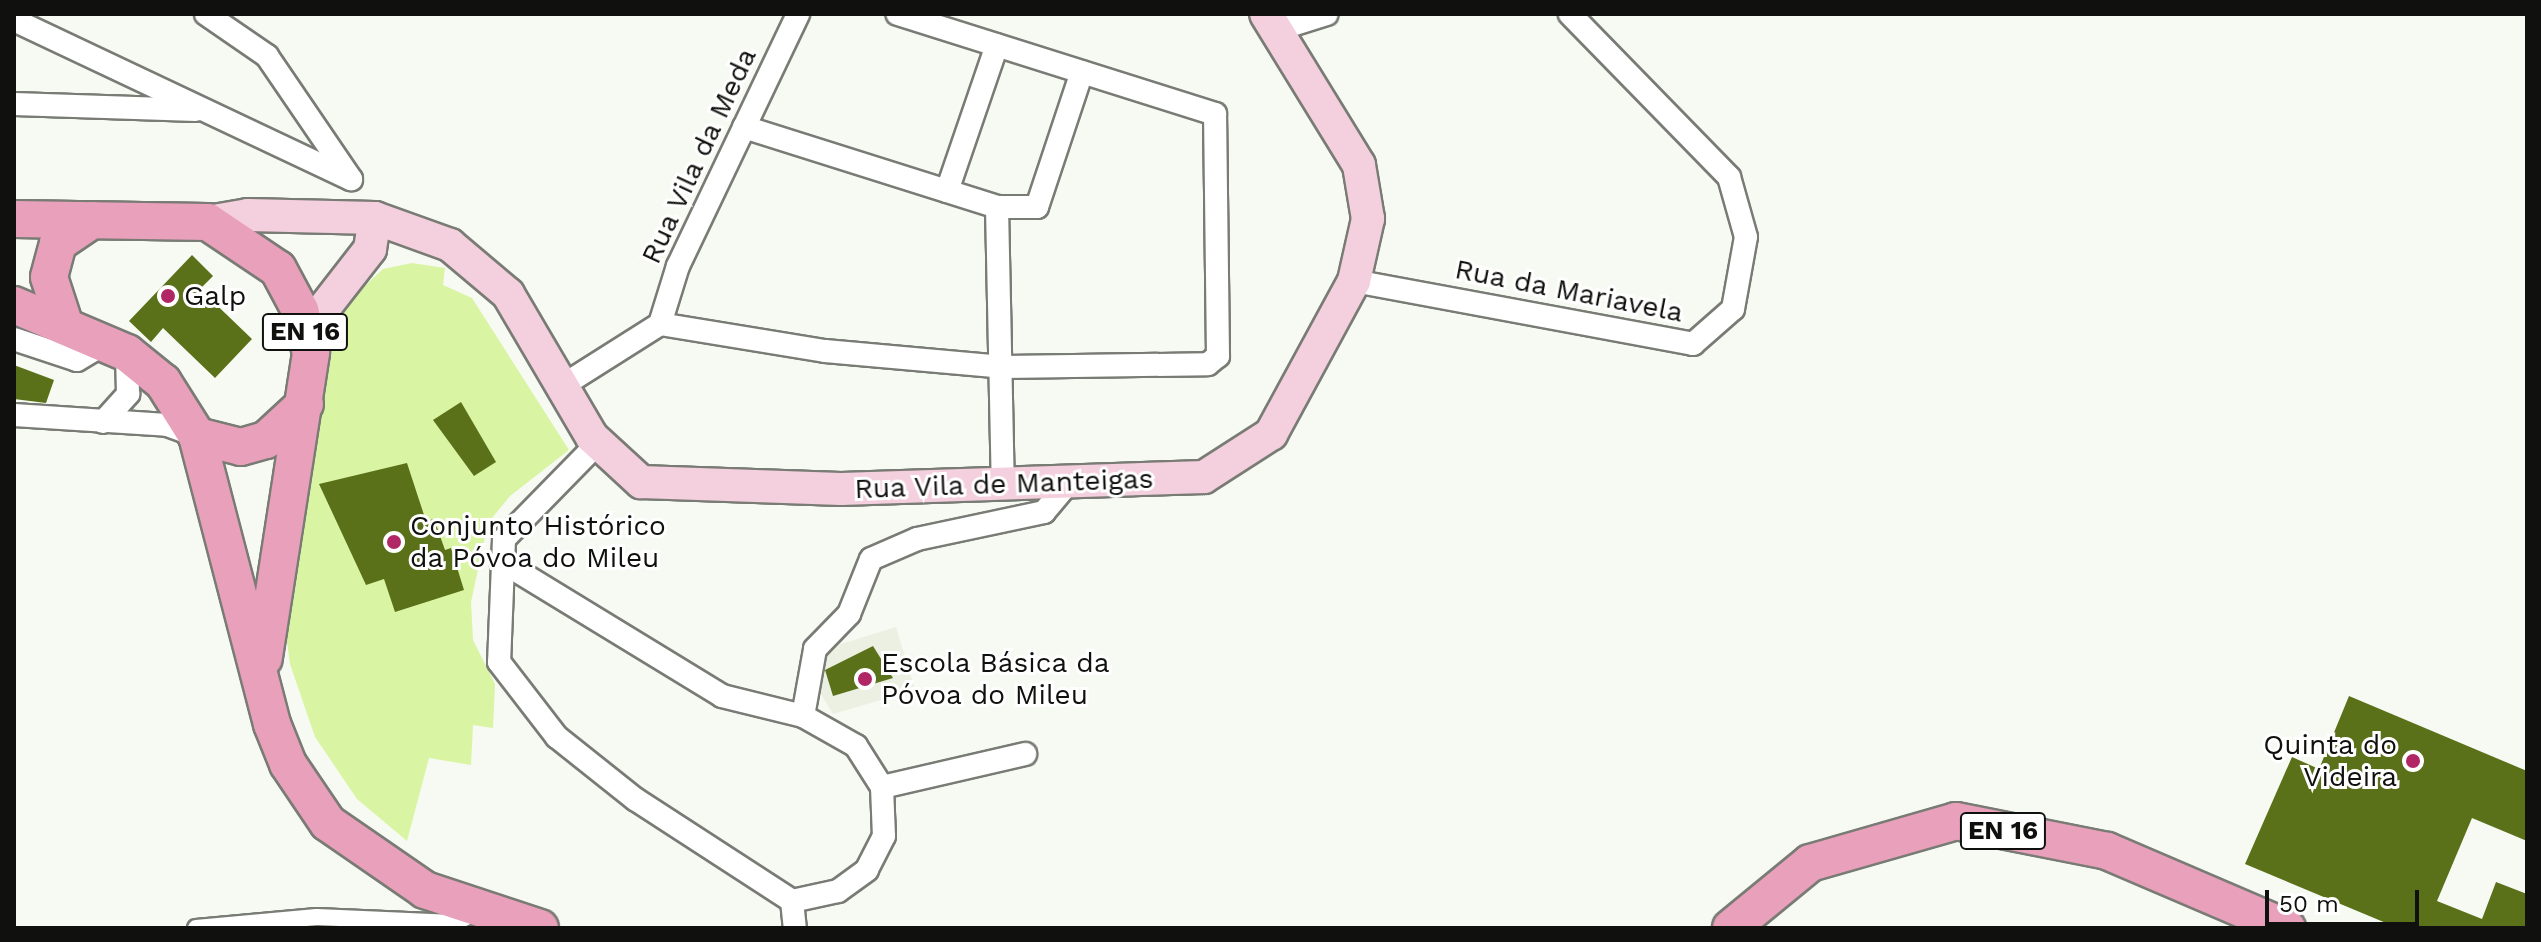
<!DOCTYPE html>
<html>
<head>
<meta charset="utf-8">
<style>
  body { margin:0 }
  #map { position:relative; width:2541px; height:942px; overflow:hidden; background:#f7faf3; font-family:"Work Sans",sans-serif }
  div>[style] { position:absolute }
  .built>* { inset:0; background:#ebf0e2 }
  .green>* { inset:0; background:#d9f4a3 }
  .building>* { inset:0; background:#5a711a }
  .roads { filter:drop-shadow(2px 0 #797b75) drop-shadow(-2px 0 #797b75) drop-shadow(0 2px #797b75) drop-shadow(0 -2px #797b75) }
  .pedestrian>* { height:16px; margin:-8px; padding:0 8px; transform-origin:8px; border-radius:8px; background:#fff }
  .minor>* { height:22px; margin:-11px; padding:0 11px; transform-origin:11px; border-radius:11px; background:#fff }
  .secondary>* { height:32px; margin:-16px; padding:0 16px; transform-origin:16px; border-radius:16px; background:#f4cfdd }
  .primary>* { height:36px; margin:-18px; padding:0 18px; transform-origin:18px; border-radius:18px; background:#e9a0bb }
  .dots>* { width:22px; height:22px; translate:-50% -50%; box-sizing:border-box; border:4px solid #fff; border-radius:50% }
  span { translate:-50% -50%; white-space:nowrap; text-align:center; line-height:1.15; -webkit-text-stroke:6px #fff; paint-order:stroke }
  .shield-label span { padding:2px 6px; background:#fff; border:2px solid; border-radius:6px; -webkit-text-stroke-width:0 }
  .shield-label { font-size:26px; color:#10110f; font-weight:700 }
  .street-label { font-size:28px; color:#10110f }
  .poi-label { font-size:28px; color:#10110f }
  .left { translate:0 -50%; text-align:left }
  .right { translate:-100% -50%; text-align:right }
  .frame { position:absolute; inset:0; border:16px solid #10110f; pointer-events:none }
  .scale { position:absolute; left:2265px; top:890px; width:154px; height:36px; box-sizing:border-box; border:4px solid #10110f; border-top:0; padding-left:10px; font-size:24px; line-height:28px; white-space:nowrap; color:#10110f; -webkit-text-stroke:6px #fff; paint-order:stroke }
</style>
</head>
<body>
<div id="map">
  <div class="built">
    <i style="clip-path:polygon(896px 627px,915px 690px,833px 714px,818px 689px,825px 658px,841px 644px)"></i>
  </div>
  <div class="green">
    <i style="clip-path:polygon(412px 263px,445px 268px,443px 285px,472px 298px,569px 450px,510px 496px,488px 523px,471px 602px,473px 640px,495px 684px,493px 728px,473px 725px,471px 765px,429px 758px,407px 841px,357px 799px,315px 737px,290px 664px,285px 627px,339px 310px,383px 269px)"></i>
  </div>
  <div class="building">
    <i style="clip-path:polygon(192px 255px,213px 276px,200px 289px,252px 339px,215px 378px,163px 328px,151px 342px,129px 321px)"></i>
    <i style="clip-path:polygon(14px 365px,54px 380px,46px 403px,14px 399px)"></i>
    <i style="clip-path:polygon(461px 402px,496px 462px,474px 476px,433px 420px)"></i>
    <i style="clip-path:polygon(407px 463px,426px 521px,434px 519px,445px 550px,451px 548px,464px 590px,395px 612px,384px 579px,366px 585px,319px 484px)"></i>
    <i style="clip-path:polygon(873px 646px,893px 678px,833px 696px,825px 670px)"></i>
    <i style="clip-path:polygon(2349px 696px,2527px 771px,2527px 841px,2472px 818px,2437px 901px,2482px 919px,2496px 882px,2527px 894px,2527px 928px,2398px 928px,2245px 864px,2292px 757px,2319px 769px)"></i>
  </div>
  <div class="roads">
    <div class="pedestrian">
      <i style="left:196px;top:928px;width:121px;rotate:-5.2deg"></i>
      <i style="left:317px;top:917px;width:137px;rotate:2.5deg"></i>
      <i style="left:454px;top:923px;width:25px;rotate:-26deg"></i>
    </div>
    <div class="minor">
      <i style="left:206px;top:14px;width:74px;rotate:34.5deg"></i>
      <i style="left:267px;top:56px;width:149px;rotate:55.7deg"></i>
      <i style="left:14px;top:20px;width:373px;rotate:25.3deg"></i>
      <i style="left:1276px;top:30px;width:53px;rotate:-17.4deg"></i>
      <i style="left:14px;top:104px;width:182px;rotate:1.9deg"></i>
      <i style="left:744px;top:127px;width:265px;rotate:17.5deg"></i>
      <i style="left:997px;top:207px;width:40px"></i>
      <i style="left:1037px;top:207px;width:142px;rotate:-71.6deg"></i>
      <i style="left:947px;top:191px;width:154px;rotate:-71.1deg"></i>
      <i style="left:997px;top:207px;width:278px;rotate:88.8deg"></i>
      <i style="left:1354px;top:281px;width:345px;rotate:10.5deg"></i>
      <i style="left:1693px;top:344px;width:53px;rotate:-41.2deg"></i>
      <i style="left:1733px;top:309px;width:73px;rotate:-79.8deg"></i>
      <i style="left:1746px;top:237px;width:62px;rotate:-105.8deg"></i>
      <i style="left:1729px;top:177px;width:228px;rotate:-134.3deg"></i>
      <i style="left:660px;top:324px;width:61px;rotate:-72.8deg"></i>
      <i style="left:678px;top:266px;width:279px;rotate:-64.5deg"></i>
      <i style="left:14px;top:339px;width:66px;rotate:18.4deg"></i>
      <i style="left:77px;top:360px;width:35px;rotate:-31deg"></i>
      <i style="left:562px;top:386px;width:116px;rotate:-32.3deg"></i>
      <i style="left:660px;top:324px;width:167px;rotate:9.3deg"></i>
      <i style="left:825px;top:351px;width:181px;rotate:5.1deg"></i>
      <i style="left:1005px;top:367px;width:203px;rotate:-0.8deg"></i>
      <i style="left:1208px;top:364px;width:13px;rotate:-39deg"></i>
      <i style="left:1218px;top:356px;width:242px;rotate:-90.7deg"></i>
      <i style="left:1215px;top:114px;width:333px;rotate:-162.5deg"></i>
      <i style="left:14px;top:415px;width:153px;rotate:3.7deg"></i>
      <i style="left:167px;top:425px;width:30px;rotate:20deg"></i>
      <i style="left:103px;top:422px;width:38px;rotate:-48deg"></i>
      <i style="left:128px;top:394px;width:41px;rotate:-91.4deg"></i>
      <i style="left:598px;top:443px;width:134px;rotate:134.4deg"></i>
      <i style="left:504px;top:539px;width:123px;rotate:92.3deg"></i>
      <i style="left:499px;top:662px;width:95px;rotate:52.3deg"></i>
      <i style="left:557px;top:737px;width:100px;rotate:38.5deg"></i>
      <i style="left:635px;top:799px;width:187px;rotate:33deg"></i>
      <i style="left:792px;top:901px;width:27px;rotate:84deg"></i>
      <i style="left:501px;top:561px;width:259px;rotate:31.4deg"></i>
      <i style="left:722px;top:696px;width:83px;rotate:13.9deg"></i>
      <i style="left:803px;top:716px;width:61px;rotate:29.5deg"></i>
      <i style="left:856px;top:746px;width:49px;rotate:57.6deg"></i>
      <i style="left:882px;top:787px;width:49px;rotate:87.7deg"></i>
      <i style="left:884px;top:836px;width:38px;rotate:117deg"></i>
      <i style="left:867px;top:870px;width:36px;rotate:144deg"></i>
      <i style="left:838px;top:891px;width:47px;rotate:167.7deg"></i>
      <i style="left:803px;top:716px;width:68px;rotate:-79.8deg"></i>
      <i style="left:815px;top:649px;width:49px;rotate:-45.8deg"></i>
      <i style="left:849px;top:614px;width:59px;rotate:-68.2deg"></i>
      <i style="left:871px;top:559px;width:50px;rotate:-23.5deg"></i>
      <i style="left:917px;top:539px;width:130px;rotate:-12deg"></i>
      <i style="left:1044px;top:512px;width:39px;rotate:-50deg"></i>
      <i style="left:882px;top:787px;width:147px;rotate:-13deg"></i>
    </div>
    <div class="secondary">
      <i style="left:208px;top:222px;width:41px;rotate:-9.9deg"></i>
      <i style="left:248px;top:215px;width:127px;rotate:1.4deg"></i>
      <i style="left:375px;top:218px;width:80px;rotate:19.8deg"></i>
      <i style="left:450px;top:245px;width:76px;rotate:40.2deg"></i>
      <i style="left:508px;top:294px;width:166px;rotate:59.6deg"></i>
      <i style="left:592px;top:437px;width:67px;rotate:42.6deg"></i>
      <i style="left:641px;top:482px;width:200px;rotate:2deg"></i>
      <i style="left:841px;top:489px;width:363px;rotate:-1.9deg"></i>
      <i style="left:1204px;top:477px;width:80px;rotate:-32.7deg"></i>
      <i style="left:1271px;top:434px;width:174px;rotate:-61.5deg"></i>
      <i style="left:1354px;top:281px;width:64px;rotate:-77.3deg"></i>
      <i style="left:1368px;top:219px;width:55px;rotate:-99.5deg"></i>
      <i style="left:1359px;top:165px;width:177px;rotate:-121.6deg"></i>
      <i style="left:311px;top:353px;width:42px;rotate:-76.3deg"></i>
      <i style="left:321px;top:312px;width:80px;rotate:-52.1deg"></i>
      <i style="left:370px;top:249px;width:31px;rotate:-81deg"></i>
    </div>
    <div class="primary">
      <i style="left:14px;top:219px;width:194px;rotate:0.9deg"></i>
      <i style="left:208px;top:222px;width:84px;rotate:33.9deg"></i>
      <i style="left:278px;top:269px;width:47px;rotate:61.8deg"></i>
      <i style="left:300px;top:310px;width:44px;rotate:75.7deg"></i>
      <i style="left:311px;top:353px;width:309px;rotate:98.8deg"></i>
      <i style="left:14px;top:305px;width:123px;rotate:23deg"></i>
      <i style="left:127px;top:353px;width:46px;rotate:38.9deg"></i>
      <i style="left:163px;top:382px;width:64px;rotate:57.8deg"></i>
      <i style="left:197px;top:436px;width:298px;rotate:75.4deg"></i>
      <i style="left:272px;top:724px;width:43px;rotate:68.2deg"></i>
      <i style="left:288px;top:764px;width:71px;rotate:55.9deg"></i>
      <i style="left:328px;top:823px;width:118px;rotate:34.6deg"></i>
      <i style="left:425px;top:890px;width:121px;rotate:18.3deg"></i>
      <i style="left:64px;top:323px;width:48px;rotate:-108.1deg"></i>
      <i style="left:49px;top:277px;width:35px;rotate:-75deg"></i>
      <i style="left:58px;top:243px;width:41px;rotate:-34.1deg"></i>
      <i style="left:197px;top:436px;width:45px;rotate:14deg"></i>
      <i style="left:241px;top:447px;width:26px;rotate:-16deg"></i>
      <i style="left:266px;top:440px;width:53px;rotate:-42.7deg"></i>
      <i style="left:1731px;top:928px;width:102px;rotate:-39.4deg"></i>
      <i style="left:1810px;top:863px;width:152px;rotate:-16deg"></i>
      <i style="left:1956px;top:821px;width:154px;rotate:11.2deg"></i>
      <i style="left:2107px;top:851px;width:196px;rotate:23.2deg"></i>
    </div>
  </div>
  <div class="dots">
    <i style="left:168px;top:296px;background:#b12765"></i>
    <i style="left:394px;top:542px;background:#b12765"></i>
    <i style="left:865px;top:679px;background:#b12765"></i>
    <i style="left:2413px;top:761px;background:#b12765"></i>
  </div>
  <div class="shield-label">
    <span style="left:305px;top:332px">EN 16</span>
    <span style="left:2003px;top:831px">EN 16</span>
  </div>
  <div class="street-label">
    <span style="left:699px;top:156px;rotate:-65deg">Rua Vila da Meda</span>
    <span style="left:1569px;top:291px;rotate:11deg">Rua da Mariavela</span>
    <span style="left:1004px;top:484px;rotate:-2deg">Rua Vila de Manteigas</span>
  </div>
  <div class="poi-label">
    <span class="left" style="left:184px;top:296px">Galp</span>
    <span class="left" style="left:410px;top:542px">Conjunto Histórico<br>da Póvoa do Mileu</span>
    <span class="left" style="left:881px;top:679px">Escola Básica da<br>Póvoa do Mileu</span>
    <span class="right" style="left:2397px;top:761px">Quinta do<br>Videira</span>
  </div>
  <div class="frame"></div>
  <div class="scale">50 m</div>
</div>
</body>
</html>
